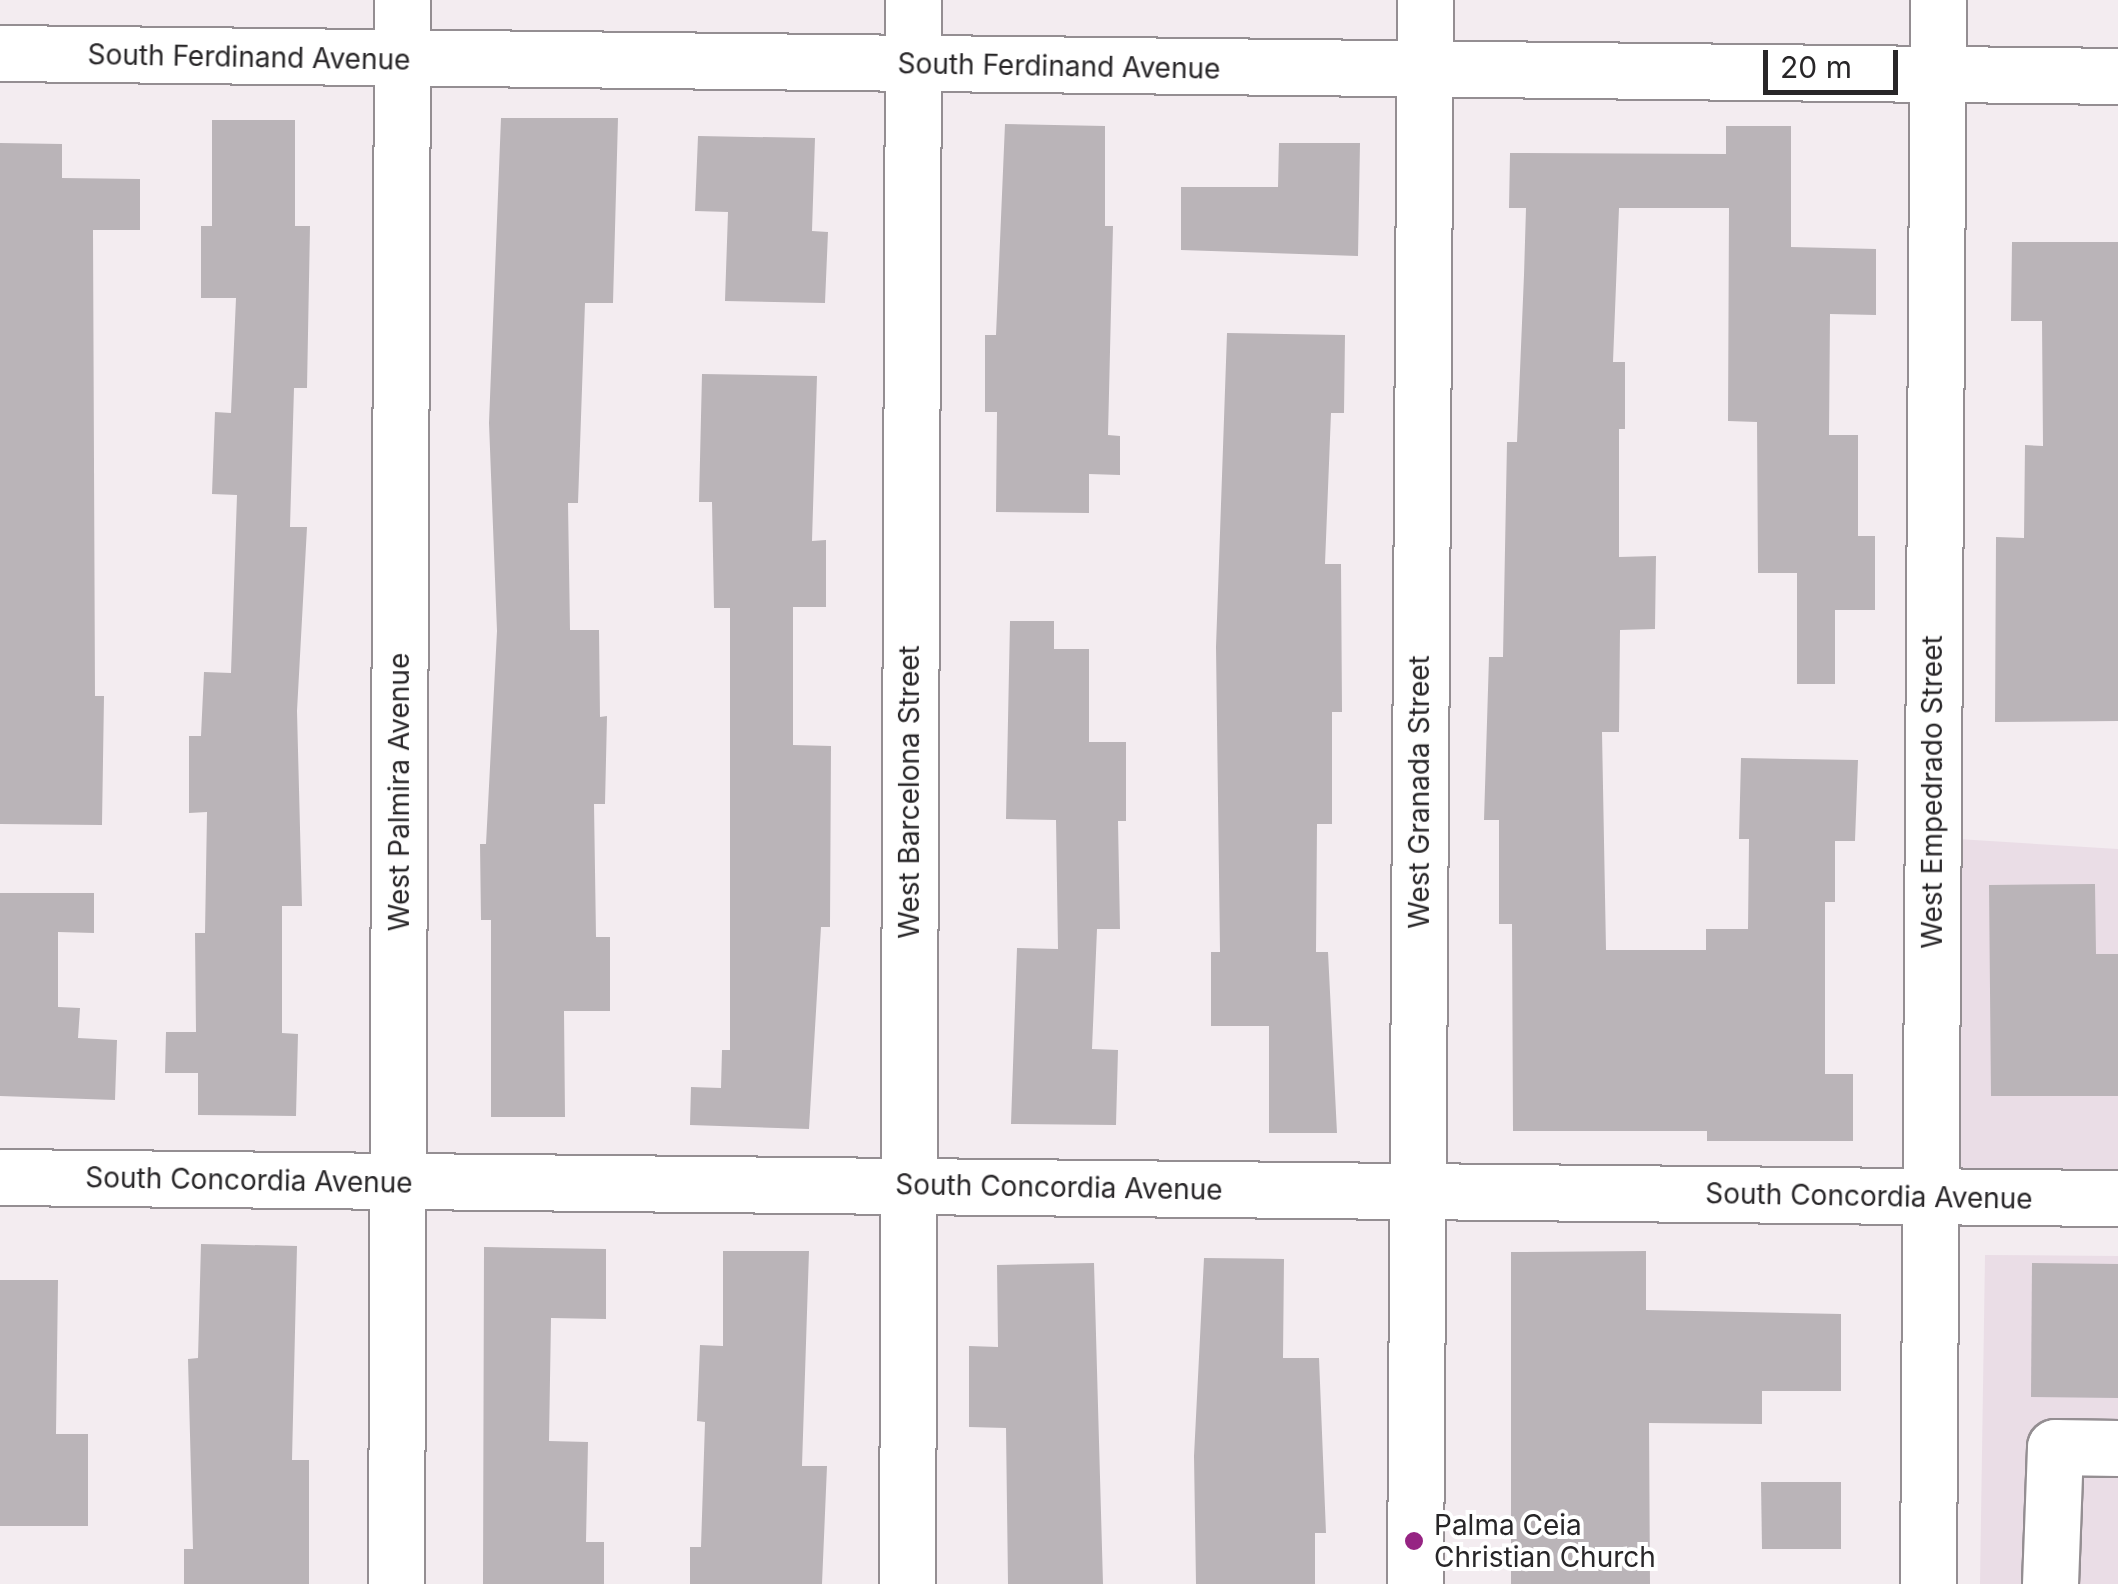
<!DOCTYPE html>
<html>
<head>
<meta charset="utf-8">
<style>
  body { margin:0 }
  #map { position:relative; width:2118px; height:1584px; overflow:hidden; background:#f3ecf0; font-family:Inter,sans-serif }
  div>[style] { position:absolute }
  .built>* { inset:0; background:#eadde6 }
  .building>* { inset:0; background:#bab4b8 }
  .roads { filter:drop-shadow(2px 0 #948e92) drop-shadow(-2px 0 #948e92) drop-shadow(0 2px #948e92) drop-shadow(0 -2px #948e92) }
  .minor>* { height:55px; margin:-27.5px; padding:0 27.5px; transform-origin:27.5px; border-radius:27.5px; background:#fff }
  .dots>* { width:28px; height:28px; translate:-50% -50%; box-sizing:border-box; border:5px solid #fff; border-radius:50% }
  span { translate:-50% -50%; white-space:nowrap; text-align:center; line-height:1.15; -webkit-text-stroke:8px #fff; paint-order:stroke }
  .street-label { font-size:28px; color:#282628 }
  .poi-label { font-size:28px; color:#282628 }
  .left { translate:0 -50%; text-align:left }
  .scale { position:absolute; left:1763px; top:50px; width:135px; height:45px; box-sizing:border-box; border:5px solid #282628; border-top:0; padding-left:12px; font-size:30px; line-height:35px; white-space:nowrap; color:#282628; -webkit-text-stroke:8px #fff; paint-order:stroke }
</style>
</head>
<body>
<div id="map">
  <div class="built">
    <i style="clip-path:polygon(1958px 839px,2118px 849px,2118px 1175px,1956px 1175px)"></i>
    <i style="clip-path:polygon(1985px 1255px,2118px 1256px,2118px 1584px,1980px 1584px)"></i>
  </div>
  <div class="building">
    <i style="clip-path:polygon(501px 118px,618px 118px,613px 303px,585px 303px,578px 503px,568px 503px,570px 630px,599px 630px,600px 717px,607px 716px,605px 804px,594px 804px,596px 937px,610px 937px,610px 1011px,564px 1011px,565px 1117px,491px 1117px,491px 920px,481px 920px,480px 844px,486px 844px,497px 631px,489px 423px)"></i>
    <i style="clip-path:polygon(212px 120px,295px 120px,295px 226px,310px 226px,307px 388px,294px 388px,290px 527px,307px 527px,297px 711px,302px 906px,282px 906px,282px 1033px,298px 1034px,296px 1116px,198px 1115px,198px 1073px,165px 1073px,166px 1032px,196px 1032px,195px 933px,205px 933px,207px 812px,189px 813px,189px 736px,201px 736px,204px 672px,231px 673px,237px 495px,212px 494px,215px 412px,231px 413px,236px 298px,201px 298px,201px 226px,212px 226px)"></i>
    <i style="clip-path:polygon(1005px 124px,1105px 126px,1105px 226px,1113px 226px,1108px 435px,1120px 436px,1120px 475px,1089px 474px,1089px 513px,996px 512px,997px 412px,985px 412px,985px 335px,996px 335px)"></i>
    <i style="clip-path:polygon(1726px 126px,1791px 126px,1791px 247px,1876px 249px,1876px 315px,1830px 314px,1829px 435px,1858px 435px,1858px 536px,1875px 536px,1875px 610px,1835px 610px,1835px 684px,1797px 684px,1797px 573px,1758px 573px,1757px 422px,1728px 421px,1729px 208px,1619px 208px,1613px 362px,1625px 362px,1625px 429px,1619px 429px,1619px 557px,1656px 556px,1655px 629px,1620px 630px,1619px 732px,1602px 732px,1606px 950px,1706px 950px,1706px 929px,1748px 929px,1749px 839px,1739px 839px,1741px 758px,1858px 760px,1855px 841px,1835px 841px,1835px 902px,1825px 902px,1825px 1074px,1853px 1074px,1853px 1141px,1707px 1141px,1707px 1131px,1513px 1131px,1512px 924px,1499px 924px,1499px 820px,1484px 820px,1489px 657px,1503px 657px,1507px 442px,1517px 442px,1524px 275px,1526px 208px,1509px 208px,1510px 153px,1726px 154px)"></i>
    <i style="clip-path:polygon(698px 136px,815px 138px,812px 231px,828px 232px,825px 303px,725px 301px,728px 212px,695px 211px)"></i>
    <i style="clip-path:polygon(0 143px,62px 144px,62px 178px,140px 179px,140px 230px,93px 230px,95px 696px,104px 696px,102px 825px,0 824px)"></i>
    <i style="clip-path:polygon(1279px 143px,1360px 143px,1358px 256px,1181px 250px,1181px 187px,1278px 187px)"></i>
    <i style="clip-path:polygon(2012px 242px,2118px 242px,2118px 721px,1995px 722px,1996px 537px,2024px 538px,2025px 445px,2043px 446px,2042px 321px,2011px 321px)"></i>
    <i style="clip-path:polygon(1227px 333px,1345px 335px,1344px 413px,1331px 413px,1325px 564px,1341px 564px,1342px 712px,1332px 712px,1332px 824px,1317px 824px,1316px 952px,1328px 952px,1337px 1133px,1269px 1133px,1269px 1026px,1211px 1026px,1211px 952px,1220px 952px,1216px 647px)"></i>
    <i style="clip-path:polygon(702px 374px,817px 376px,812px 541px,826px 540px,826px 607px,793px 607px,793px 745px,831px 746px,830px 927px,821px 927px,809px 1129px,690px 1125px,691px 1087px,721px 1088px,722px 1050px,730px 1050px,730px 608px,714px 608px,712px 502px,699px 502px)"></i>
    <i style="clip-path:polygon(1010px 621px,1054px 621px,1054px 649px,1089px 649px,1089px 742px,1126px 742px,1126px 821px,1118px 821px,1120px 929px,1097px 929px,1092px 1049px,1118px 1050px,1116px 1125px,1011px 1124px,1017px 948px,1058px 949px,1056px 820px,1006px 819px)"></i>
    <i style="clip-path:polygon(2095px 884px,2096px 954px,2118px 954px,2118px 1096px,1991px 1096px,1989px 885px)"></i>
    <i style="clip-path:polygon(0 893px,94px 893px,94px 933px,58px 932px,58px 1007px,80px 1008px,78px 1038px,117px 1040px,115px 1100px,0 1096px)"></i>
    <i style="clip-path:polygon(201px 1244px,297px 1246px,292px 1460px,309px 1460px,309px 1584px,184px 1584px,184px 1549px,193px 1549px,188px 1359px,198px 1358px)"></i>
    <i style="clip-path:polygon(484px 1247px,606px 1249px,606px 1319px,551px 1318px,549px 1441px,588px 1442px,586px 1542px,604px 1542px,604px 1584px,483px 1584px)"></i>
    <i style="clip-path:polygon(723px 1251px,809px 1251px,802px 1466px,827px 1466px,822px 1584px,690px 1584px,690px 1547px,701px 1547px,705px 1422px,697px 1421px,700px 1345px,723px 1346px)"></i>
    <i style="clip-path:polygon(1646px 1251px,1646px 1310px,1841px 1314px,1841px 1391px,1762px 1391px,1762px 1424px,1649px 1423px,1650px 1584px,1511px 1584px,1511px 1252px)"></i>
    <i style="clip-path:polygon(1204px 1258px,1284px 1259px,1283px 1358px,1319px 1358px,1326px 1533px,1315px 1533px,1315px 1584px,1196px 1584px,1194px 1456px)"></i>
    <i style="clip-path:polygon(1094px 1263px,1103px 1584px,1008px 1584px,1006px 1428px,969px 1427px,969px 1346px,998px 1347px,997px 1265px)"></i>
    <i style="clip-path:polygon(2032px 1263px,2118px 1264px,2118px 1398px,2031px 1397px)"></i>
    <i style="clip-path:polygon(0 1280px,58px 1280px,56px 1434px,88px 1434px,88px 1526px,0 1526px)"></i>
    <i style="clip-path:polygon(1761px 1482px,1841px 1482px,1841px 1549px,1762px 1549px)"></i>
  </div>
  <div class="roads">
    <div class="minor">
      <i style="left:0;top:53px;width:2118px;rotate:0.62deg"></i>
      <i style="left:0;top:1177px;width:2118px;rotate:0.57deg"></i>
      <i style="left:396px;top:1584px;width:1584px;rotate:-89.78deg"></i>
      <i style="left:907px;top:1584px;width:1584px;rotate:-89.78deg"></i>
      <i style="left:1415px;top:1584px;width:1584px;rotate:-89.64deg"></i>
      <i style="left:1928px;top:1584px;width:1584px;rotate:-89.64deg"></i>
      <i style="left:2050px;top:1584px;width:137px;rotate:-87.9deg"></i>
      <i style="left:2055px;top:1447px;width:63px;rotate:0.9deg"></i>
    </div>
  </div>
  <div class="dots">
    <i style="left:1414px;top:1541px;background:#962483"></i>
  </div>
  <div class="street-label">
    <span style="left:249px;top:57px;rotate:1deg">South Ferdinand Avenue</span>
    <span style="left:1059px;top:66px;rotate:1deg">South Ferdinand Avenue</span>
    <span style="left:399px;top:792px;rotate:-90deg">West Palmira Avenue</span>
    <span style="left:909px;top:792px;rotate:-90deg">West Barcelona Street</span>
    <span style="left:1419px;top:792px;rotate:-90deg">West Granada Street</span>
    <span style="left:1932px;top:792px;rotate:-90deg">West Empedrado Street</span>
    <span style="left:249px;top:1180px;rotate:1deg">South Concordia Avenue</span>
    <span style="left:1059px;top:1187px;rotate:1deg">South Concordia Avenue</span>
    <span style="left:1869px;top:1196px;rotate:1deg">South Concordia Avenue</span>
  </div>
  <div class="poi-label">
    <span class="left" style="left:1434px;top:1541px">Palma Ceia<br>Christian Church</span>
  </div>
  <div class="scale">20 m</div>
</div>
</body>
</html>
